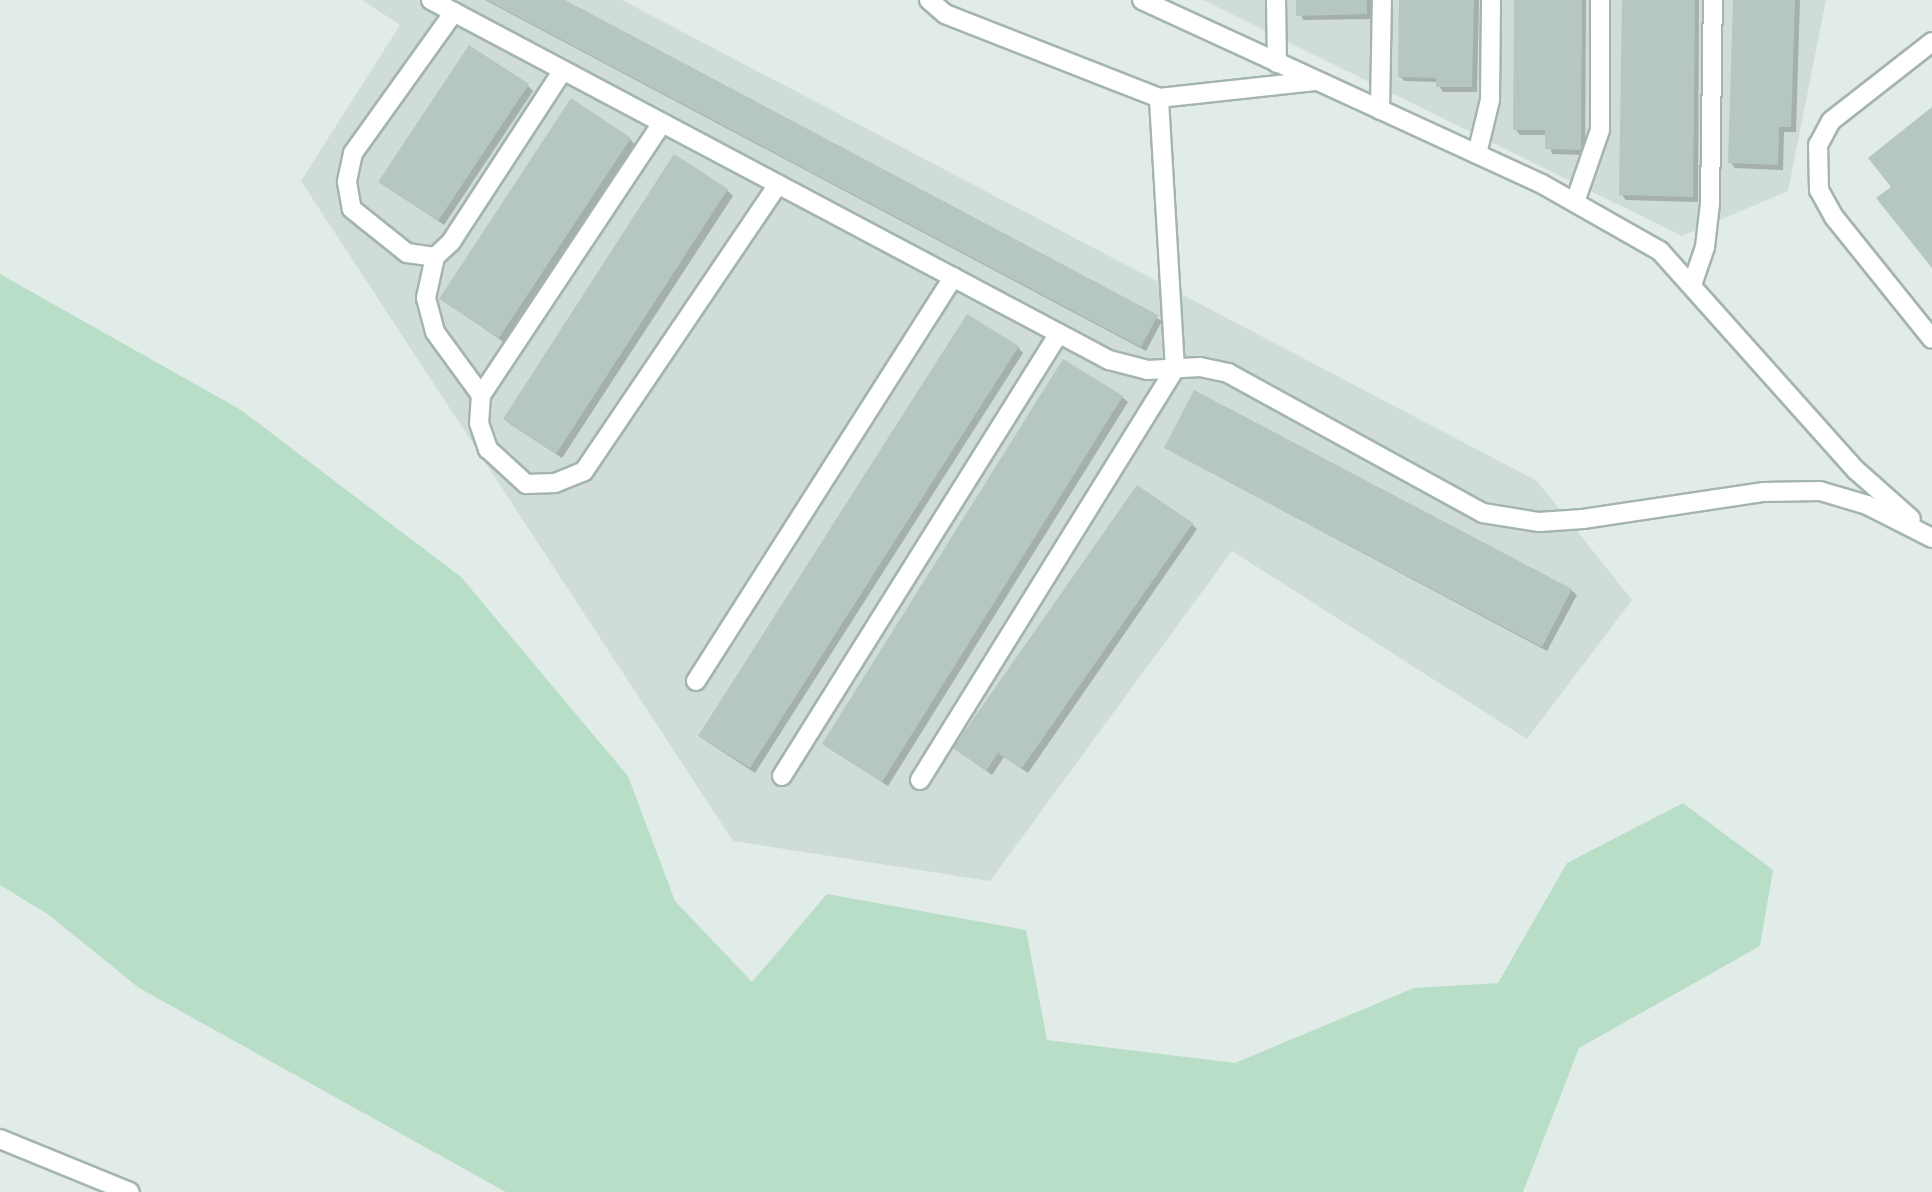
<!DOCTYPE html>
<html>
<head>
<meta charset="utf-8">
<style>
  body { margin:0 }
  #map { position:relative; width:1932px; height:1192px; overflow:hidden; background:#e1ece9; font-family:"DejaVu Sans",sans-serif }
  div>[style] { position:absolute }
  .built>* { inset:0; background:#cfdcd8 }
  .green>* { inset:0; background:#b9dec8 }
  .shadow>* { inset:0; background:#0003 }
  .building>* { inset:0; background:#b6c7c2 }
  .roads { filter:drop-shadow(2px 0 #a4b4b1) drop-shadow(-2px 0 #a4b4b1) drop-shadow(0 2px #a4b4b1) drop-shadow(0 -2px #a4b4b1) }
  .lane>* { height:18px; margin:-9px; padding:0 9px; transform-origin:9px; border-radius:9px; background:#fff }
  .street>* { height:18px; margin:-9px; padding:0 9px; transform-origin:9px; border-radius:9px; background:#fff }
  span { translate:-50% -50%; white-space:nowrap; text-align:center; line-height:1.15; -webkit-text-stroke:4.5px #f2f9f6; paint-order:stroke }
</style>
</head>
<body>
<div id="map">
  <div class="built">
    <i style="clip-path:polygon(362px 0,622px 0,1537px 481px,1632px 600px,1527px 739px,1232px 551px,990px 881px,733px 841px,301px 181px,400px 25px)"></i>
    <i style="clip-path:polygon(1203px 0,1826px 0,1788px 191px,1682px 236px)"></i>
  </div>
  <div class="green">
    <i style="clip-path:polygon(0 274px,241px 410px,461px 577px,628px 776px,675px 901px,752px 982px,827px 894px,1026px 930px,1047px 1040px,1235px 1063px,1414px 988px,1498px 983px,1567px 863px,1683px 803px,1773px 870px,1760px 946px,1579px 1048px,1523px 1192px,506px 1192px,139px 988px,49px 915px,0 885px)"></i>
  </div>
  <div class="shadow">
    <i style="clip-path:polygon(485px 0,561px 0,1162px 321px,1146px 351px)"></i>
    <i style="clip-path:polygon(1298px 0,1372px 0,1372px 19px,1303px 20px)"></i>
    <i style="clip-path:polygon(1401px 0,1479px 0,1477px 92px,1443px 92px,1437px 82px,1405px 81px,1399px 76px)"></i>
    <i style="clip-path:polygon(1515px 0,1586px 0,1585px 155px,1552px 154px,1547px 135px,1520px 135px,1515px 129px)"></i>
    <i style="clip-path:polygon(1624px 0,1699px 0,1698px 202px,1626px 200px,1621px 194px)"></i>
    <i style="clip-path:polygon(1734px 0,1800px 0,1796px 132px,1784px 132px,1783px 170px,1735px 168px,1730px 162px)"></i>
    <i style="clip-path:polygon(528px 86px,533px 91px,444px 225px,380px 182px)"></i>
    <i style="clip-path:polygon(630px 139px,635px 145px,505px 343px,441px 299px)"></i>
    <i style="clip-path:polygon(727px 190px,733px 196px,562px 458px,510px 424px,505px 419px)"></i>
    <i style="clip-path:polygon(1018px 347px,1023px 353px,755px 773px,706px 741px,700px 735px)"></i>
    <i style="clip-path:polygon(1122px 397px,1128px 402px,888px 786px,830px 749px,824px 744px)"></i>
    <i style="clip-path:polygon(1165px 448px,1571px 590px,1577px 595px,1547px 651px)"></i>
    <i style="clip-path:polygon(1192px 524px,1197px 529px,1028px 773px,1004px 757px,992px 775px,955px 748px)"></i>
  </div>
  <div class="building">
    <i style="clip-path:polygon(487px 0,565px 0,1158px 315px,1141px 347px)"></i>
    <i style="clip-path:polygon(1296px 0,1367px 0,1367px 14px,1296px 16px)"></i>
    <i style="clip-path:polygon(1399px 0,1474px 0,1472px 87px,1436px 87px,1436px 78px,1398px 77px)"></i>
    <i style="clip-path:polygon(1514px 0,1582px 0,1581px 150px,1545px 149px,1545px 130px,1513px 130px)"></i>
    <i style="clip-path:polygon(1622px 0,1695px 0,1693px 197px,1619px 195px)"></i>
    <i style="clip-path:polygon(1733px 0,1795px 0,1791px 127px,1779px 127px,1778px 165px,1728px 163px)"></i>
    <i style="clip-path:polygon(469px 45px,529px 84px,438px 221px,378px 182px)"></i>
    <i style="clip-path:polygon(571px 98px,631px 138px,499px 338px,439px 299px)"></i>
    <i style="clip-path:polygon(1932px 107px,1932px 268px,1876px 198px,1891px 187px,1868px 158px)"></i>
    <i style="clip-path:polygon(674px 154px,728px 189px,556px 454px,503px 419px)"></i>
    <i style="clip-path:polygon(967px 314px,1019px 346px,750px 768px,698px 736px)"></i>
    <i style="clip-path:polygon(1063px 359px,1123px 396px,882px 782px,822px 744px)"></i>
    <i style="clip-path:polygon(1194px 390px,1572px 589px,1542px 647px,1164px 448px)"></i>
    <i style="clip-path:polygon(1137px 485px,1193px 523px,1022px 768px,998px 753px,986px 771px,953px 748px)"></i>
  </div>
  <div class="roads">
    <div class="lane">
      <i style="left:431px;top:0;width:768px;rotate:27.97deg"></i>
      <i style="left:1109px;top:360px;width:40px;rotate:14.4deg"></i>
      <i style="left:1148px;top:370px;width:52px;rotate:-3.3deg"></i>
      <i style="left:1200px;top:367px;width:29px;rotate:12deg"></i>
      <i style="left:1228px;top:373px;width:291px;rotate:28.8deg"></i>
      <i style="left:1483px;top:513px;width:57px;rotate:9.1deg"></i>
      <i style="left:1539px;top:522px;width:44px;rotate:-3.9deg"></i>
      <i style="left:1583px;top:519px;width:183px;rotate:-8.5deg"></i>
      <i style="left:1764px;top:492px;width:56px;rotate:-1deg"></i>
      <i style="left:1820px;top:491px;width:49px;rotate:16.6deg"></i>
      <i style="left:1867px;top:505px;width:73px;rotate:26.9deg"></i>
      <i style="left:929px;top:0;width:21px;rotate:41deg"></i>
      <i style="left:945px;top:14px;width:230px;rotate:21.4deg"></i>
      <i style="left:1159px;top:98px;width:157px;rotate:-6.2deg"></i>
      <i style="left:1142px;top:0;width:440px;rotate:24.7deg"></i>
      <i style="left:1542px;top:184px;width:136px;rotate:29.6deg"></i>
      <i style="left:1660px;top:251px;width:295px;rotate:48.2deg"></i>
      <i style="left:1857px;top:471px;width:72px;rotate:41.6deg"></i>
      <i style="left:1276px;top:0;width:63px;rotate:89.1deg"></i>
      <i style="left:454px;top:12px;width:173px;rotate:125.6deg"></i>
      <i style="left:353px;top:153px;width:30px;rotate:102deg"></i>
      <i style="left:347px;top:182px;width:27px;rotate:80deg"></i>
      <i style="left:352px;top:209px;width:70px;rotate:38.7deg"></i>
      <i style="left:407px;top:253px;width:28px;rotate:8deg"></i>
      <i style="left:435px;top:257px;width:22px;rotate:-43deg"></i>
      <i style="left:451px;top:242px;width:205px;rotate:-56.9deg"></i>
      <i style="left:1932px;top:42px;width:128px;rotate:142deg"></i>
      <i style="left:1831px;top:121px;width:27px;rotate:118deg"></i>
      <i style="left:1818px;top:145px;width:45px;rotate:88.7deg"></i>
      <i style="left:1819px;top:190px;width:31px;rotate:61deg"></i>
      <i style="left:1834px;top:217px;width:156px;rotate:51.2deg"></i>
      <i style="left:1380px;top:110px;width:110px;rotate:-89deg"></i>
      <i style="left:662px;top:123px;width:327px;rotate:123.6deg"></i>
      <i style="left:481px;top:395px;width:28px;rotate:94deg"></i>
      <i style="left:479px;top:423px;width:28px;rotate:71deg"></i>
      <i style="left:488px;top:449px;width:52px;rotate:42.6deg"></i>
      <i style="left:526px;top:484px;width:29px;rotate:-2deg"></i>
      <i style="left:555px;top:483px;width:31px;rotate:-22deg"></i>
      <i style="left:584px;top:471px;width:346px;rotate:-55.9deg"></i>
      <i style="left:1477px;top:154px;width:56px;rotate:-76.5deg"></i>
      <i style="left:1490px;top:100px;width:100px;rotate:-89.4deg"></i>
      <i style="left:1575px;top:202px;width:76px;rotate:-70.9deg"></i>
      <i style="left:1600px;top:130px;width:130px;rotate:-90deg"></i>
      <i style="left:435px;top:257px;width:42px;rotate:102.4deg"></i>
      <i style="left:426px;top:298px;width:35px;rotate:75deg"></i>
      <i style="left:435px;top:332px;width:78px;rotate:53.9deg"></i>
      <i style="left:1692px;top:285px;width:40px;rotate:-71.1deg"></i>
      <i style="left:1705px;top:247px;width:43px;rotate:-83.4deg"></i>
      <i style="left:1710px;top:204px;width:204px;rotate:-89.2deg"></i>
      <i style="left:696px;top:681px;width:479px;rotate:-57.5deg"></i>
      <i style="left:782px;top:776px;width:522px;rotate:-57.98deg"></i>
      <i style="left:920px;top:780px;width:484px;rotate:-58.2deg"></i>
      <i style="left:1175px;top:369px;width:271px;rotate:-93.4deg"></i>
    </div>
    <div class="street">
      <i style="left:0;top:1139px;width:140px;rotate:22.2deg"></i>
    </div>
  </div>
</div>
</body>
</html>
